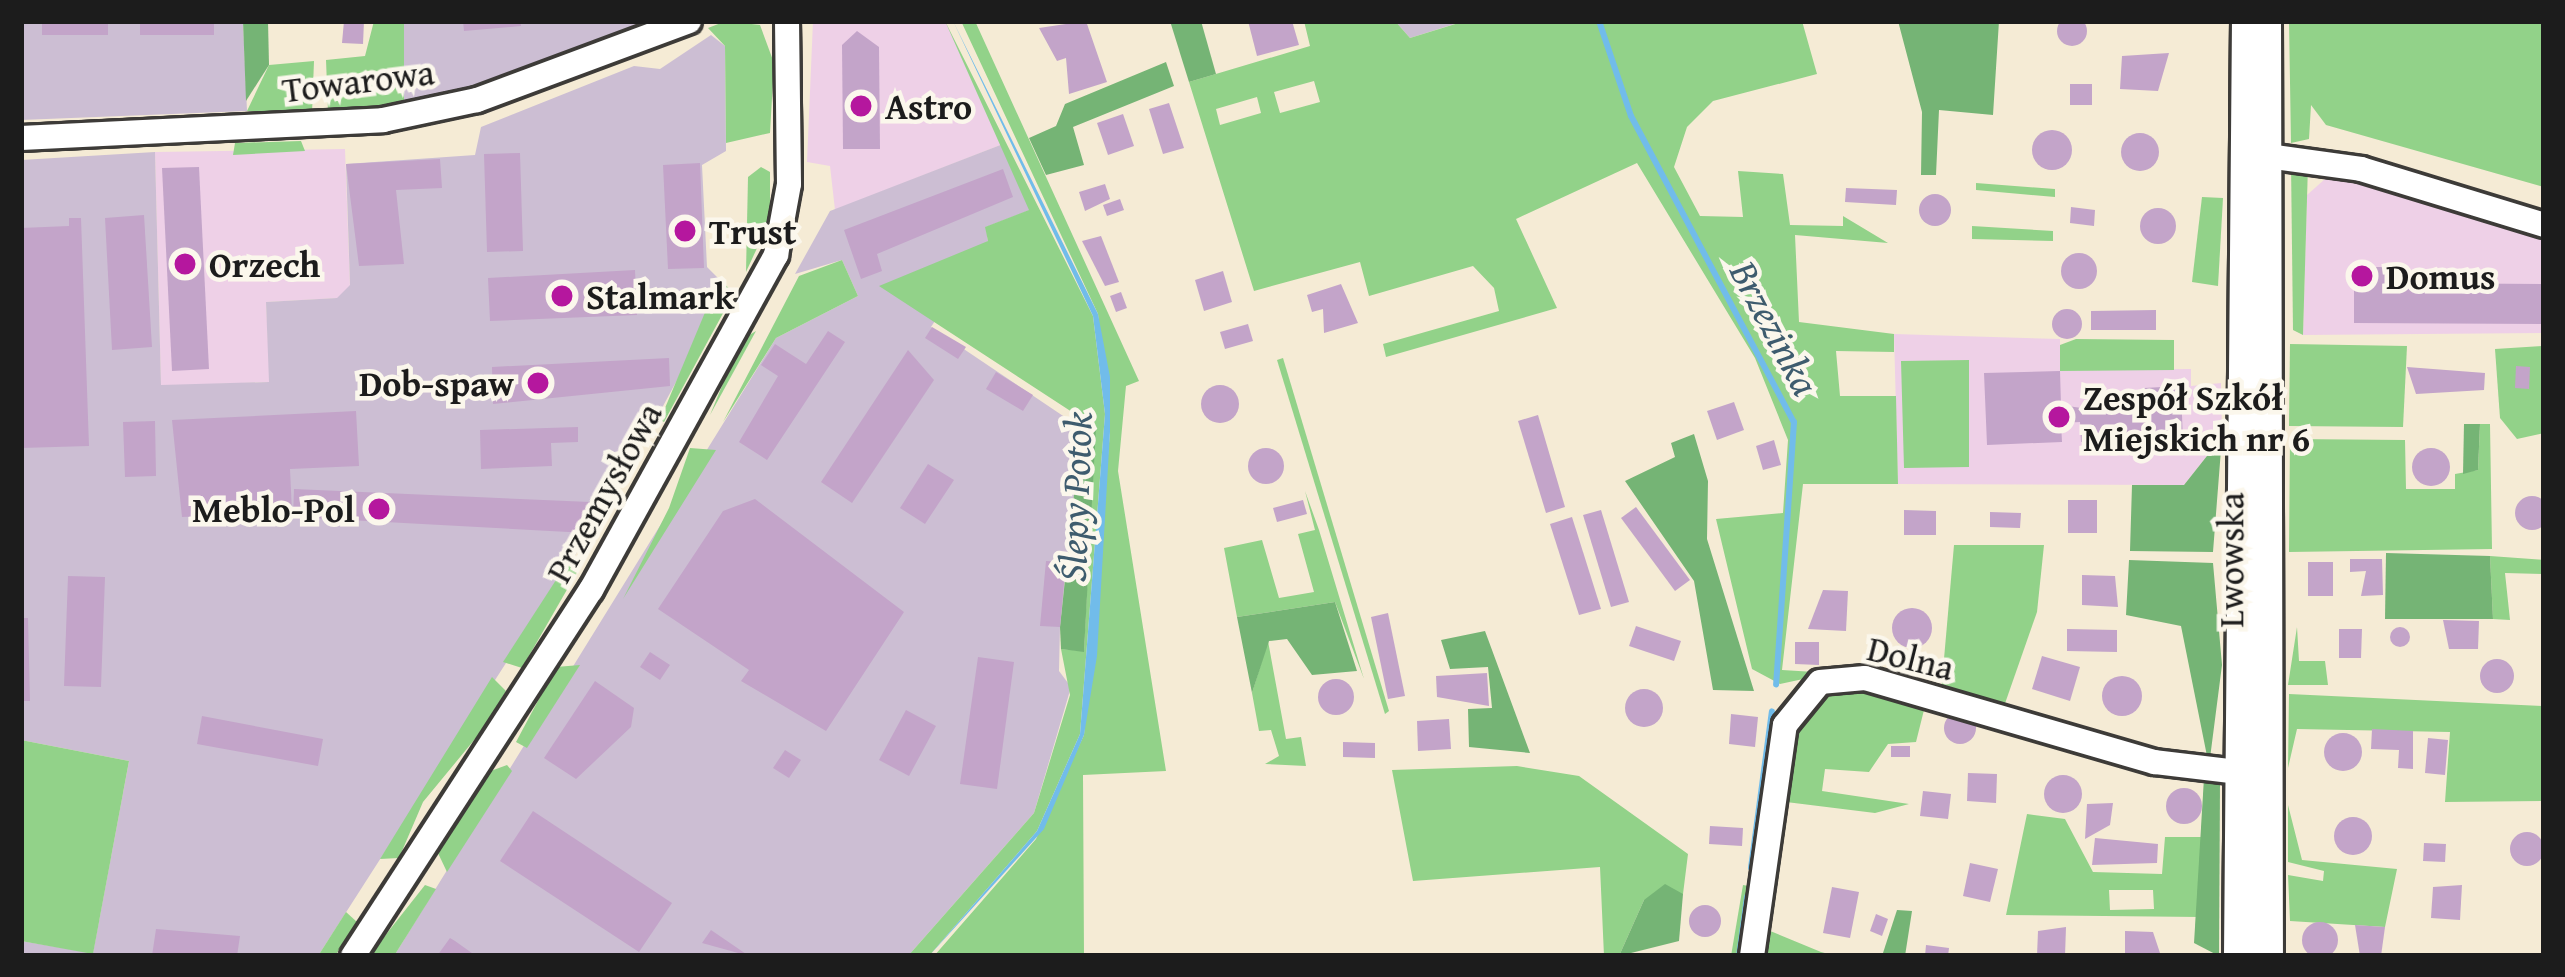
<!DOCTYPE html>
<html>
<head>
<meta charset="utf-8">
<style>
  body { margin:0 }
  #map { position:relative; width:2565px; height:977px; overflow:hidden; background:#f5ebd5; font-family:"Gentium Book Plus",serif }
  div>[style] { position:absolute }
  .built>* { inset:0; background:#eed0e7 }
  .industrial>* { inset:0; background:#ccbed3 }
  .green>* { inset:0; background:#92d289 }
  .forest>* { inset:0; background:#75b475 }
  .water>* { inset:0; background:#71bcea }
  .stream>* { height:6px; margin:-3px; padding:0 3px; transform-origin:3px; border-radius:3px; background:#71bcea }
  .building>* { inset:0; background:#c3a4c9 }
  .round { border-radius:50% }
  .roads { filter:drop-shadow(3px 0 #3d3b38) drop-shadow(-3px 0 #3d3b38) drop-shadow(0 3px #3d3b38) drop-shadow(0 -3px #3d3b38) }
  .minor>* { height:24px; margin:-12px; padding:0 12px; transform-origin:12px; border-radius:12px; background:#fff }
  .major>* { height:30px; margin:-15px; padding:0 15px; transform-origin:15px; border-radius:15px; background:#fff }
  .dots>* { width:33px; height:33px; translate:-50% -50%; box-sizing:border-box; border:6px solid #fbf7ec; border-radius:50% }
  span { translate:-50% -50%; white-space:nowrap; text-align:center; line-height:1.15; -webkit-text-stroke:9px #fbf7ec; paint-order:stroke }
  .street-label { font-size:36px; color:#1c1c1c }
  .poi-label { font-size:36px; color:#1c1c1c; font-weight:700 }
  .left { translate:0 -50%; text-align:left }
  .right { translate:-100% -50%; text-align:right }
  .water-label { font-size:39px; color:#3e5c6e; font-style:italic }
  .frame { position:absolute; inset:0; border:24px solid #1c1c1c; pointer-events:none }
</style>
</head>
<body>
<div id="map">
  <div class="built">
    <i style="clip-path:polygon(813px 21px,945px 21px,1003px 144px,835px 210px,830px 166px,807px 162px)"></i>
    <i style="clip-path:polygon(345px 149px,350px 286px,338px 298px,266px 302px,270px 382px,161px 386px,155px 152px)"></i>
    <i style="clip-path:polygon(2334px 171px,2544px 232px,2544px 333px,2303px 335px,2307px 195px)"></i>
    <i style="clip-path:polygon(1894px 334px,2060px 339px,2060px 370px,2191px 369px,2191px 386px,2221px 383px,2222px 437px,2184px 485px,1898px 484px)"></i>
  </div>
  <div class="industrial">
    <i style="clip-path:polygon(21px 21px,243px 21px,247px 111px,21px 120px)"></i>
    <i style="clip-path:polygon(404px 21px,645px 21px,476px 88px,404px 103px)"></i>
    <i style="clip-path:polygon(1395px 21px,1464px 21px,1410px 38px)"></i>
    <i style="clip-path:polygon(711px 35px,725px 46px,726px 151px,702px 165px,707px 267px,719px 279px,696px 345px,622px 482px,318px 956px,21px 956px,21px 941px,93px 953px,129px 761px,21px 740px,21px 160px,155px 152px,161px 385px,269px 382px,266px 302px,337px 298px,350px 285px,346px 164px,475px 155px,481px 127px,634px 66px,660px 69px)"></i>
    <i style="clip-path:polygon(1003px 144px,1030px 210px,986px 227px,988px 241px,931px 327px,1081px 428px,1060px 627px,1059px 671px,1071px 687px,1034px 813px,908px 956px,394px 956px,776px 338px,858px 296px,842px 260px,795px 274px,830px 211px)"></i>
  </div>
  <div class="green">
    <i style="clip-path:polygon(374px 21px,404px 21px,404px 103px,328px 111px,326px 60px,365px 56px)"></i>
    <i style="clip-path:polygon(726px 21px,760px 25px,774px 63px,770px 133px,726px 143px,725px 46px,708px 28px)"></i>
    <i style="clip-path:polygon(945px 21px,1093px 316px,1105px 414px,1080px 734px,1037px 831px,929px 956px,908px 956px,1034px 813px,1070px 695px,1061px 649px,1084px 651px,1095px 427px,879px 286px,988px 241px,985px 227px,1029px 210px)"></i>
    <i style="clip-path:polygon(961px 21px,975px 21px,1139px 381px,1126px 386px,1118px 471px,1166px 771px,1083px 775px,1084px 956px,934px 956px,1036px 839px,1084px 735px,1110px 432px,1098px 314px)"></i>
    <i style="clip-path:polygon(evenodd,1304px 21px,1395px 21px,1410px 38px,1465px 21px,1802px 21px,1817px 74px,1713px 101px,1687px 127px,1674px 167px,1700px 216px,1743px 217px,1738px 171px,1783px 174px,1790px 225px,1843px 226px,1843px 216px,1888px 243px,1795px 235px,1799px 322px,1894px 334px,1894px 352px,1836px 351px,1840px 396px,1896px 396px,1898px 484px,1803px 484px,1782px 670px,1831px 673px,1780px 684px,1752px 669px,1716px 519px,1783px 513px,1788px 440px,1755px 358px,1637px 163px,1516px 219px,1557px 308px,1386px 357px,1383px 344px,1499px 311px,1494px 288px,1473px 266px,1369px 296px,1360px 262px,1254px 291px,1189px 82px,1310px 46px,1304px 21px,1314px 81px,1320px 102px,1280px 113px,1274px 92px,1314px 81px,1304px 21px,1257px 97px,1261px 113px,1220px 125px,1216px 109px,1257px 97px)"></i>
    <i style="clip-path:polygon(2289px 21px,2544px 21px,2544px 187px,2326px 125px,2311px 105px,2309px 139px,2291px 143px)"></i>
    <i style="clip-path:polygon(314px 61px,312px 113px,247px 111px,269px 65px)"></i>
    <i style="clip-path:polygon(301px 141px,305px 151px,233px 155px,235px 143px)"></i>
    <i style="clip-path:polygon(2291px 163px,2308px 165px,2303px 335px,2293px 330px)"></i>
    <i style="clip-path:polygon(761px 167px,770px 172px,770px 220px,746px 272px,748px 177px)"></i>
    <i style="clip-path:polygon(1976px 183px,2055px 189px,2055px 197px,1976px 190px)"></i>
    <i style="clip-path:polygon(2202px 197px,2223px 198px,2218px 286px,2192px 282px)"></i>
    <i style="clip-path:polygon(1972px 226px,2053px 231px,2053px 241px,1972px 239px)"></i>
    <i style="clip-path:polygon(842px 260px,858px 296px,776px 338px,723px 422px,799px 276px)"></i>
    <i style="clip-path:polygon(719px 279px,734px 293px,664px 422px,660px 420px)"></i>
    <i style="clip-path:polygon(756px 331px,710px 415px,741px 340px)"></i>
    <i style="clip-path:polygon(2076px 339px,2174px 340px,2174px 370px,2060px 371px,2060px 345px)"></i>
    <i style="clip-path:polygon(2290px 344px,2407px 346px,2403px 427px,2289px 426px)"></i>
    <i style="clip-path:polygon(2544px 346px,2544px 433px,2517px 439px,2500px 418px,2495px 349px)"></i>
    <i style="clip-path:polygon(1283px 358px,1389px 711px,1385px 714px,1277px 360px)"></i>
    <i style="clip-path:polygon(1969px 360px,1969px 467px,1904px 468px,1901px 361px)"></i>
    <i style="clip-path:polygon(2480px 424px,2490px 424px,2492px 549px,2289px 552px,2290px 439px,2405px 440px,2406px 489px,2455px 489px,2455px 474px,2478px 470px)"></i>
    <i style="clip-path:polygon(690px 448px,716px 450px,623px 599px,669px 508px)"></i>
    <i style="clip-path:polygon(1305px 491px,1319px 530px,1364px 679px,1335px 602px,1237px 617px,1224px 548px,1262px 540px,1279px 598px,1314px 592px,1298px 534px,1315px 530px)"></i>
    <i style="clip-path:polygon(1954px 545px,2044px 545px,2037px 612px,2002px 712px,1941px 693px)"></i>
    <i style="clip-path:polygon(2490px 556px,2544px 560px,2544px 574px,2505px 573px,2510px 620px,2493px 619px)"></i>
    <i style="clip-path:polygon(584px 560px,522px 668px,503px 662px,567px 563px)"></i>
    <i style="clip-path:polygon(2297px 627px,2299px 661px,2325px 661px,2328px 685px,2288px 685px)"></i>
    <i style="clip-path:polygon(1268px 641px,1286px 739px,1301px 737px,1306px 766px,1265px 764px,1279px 756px,1271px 730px,1259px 731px,1252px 693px)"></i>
    <i style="clip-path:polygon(580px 665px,527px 748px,516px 742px,556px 667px)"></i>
    <i style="clip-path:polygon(492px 677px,506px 691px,484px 728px,423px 802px,399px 858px,380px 859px)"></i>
    <i style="clip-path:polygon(1850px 683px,1925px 706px,1916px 742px,1888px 744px,1869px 772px,1825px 769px,1822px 791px,1909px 804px,1875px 813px,1777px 801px,1799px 704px)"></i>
    <i style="clip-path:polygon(2289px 694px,2544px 706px,2544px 801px,2445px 802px,2450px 732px,2297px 729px,2288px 768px)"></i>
    <i style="clip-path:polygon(21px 740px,129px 761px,93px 954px,21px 941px)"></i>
    <i style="clip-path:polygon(507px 765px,512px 771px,447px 872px,437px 851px,488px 772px)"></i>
    <i style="clip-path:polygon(1517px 766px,1579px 776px,1688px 854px,1683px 894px,1644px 900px,1619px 956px,1604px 956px,1600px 867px,1413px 881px,1392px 770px)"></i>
    <i style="clip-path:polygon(2288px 805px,2302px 860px,2397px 869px,2385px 927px,2290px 921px,2288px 875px,2323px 881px,2324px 871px,2288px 862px)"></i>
    <i style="clip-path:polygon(evenodd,2027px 814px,2065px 819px,2093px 872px,2162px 874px,2165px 837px,2202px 837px,2200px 917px,2006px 915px,2027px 814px,2109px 890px,2153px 890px,2154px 909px,2110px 910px,2109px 890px)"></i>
    <i style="clip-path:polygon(425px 885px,436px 889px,394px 956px,369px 956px)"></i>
    <i style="clip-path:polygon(1743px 885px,1754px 887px,1747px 956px,1731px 956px)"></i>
    <i style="clip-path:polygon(346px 912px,357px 922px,335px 956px,318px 956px)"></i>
    <i style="clip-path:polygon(1763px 928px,1821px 952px,1836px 956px,1758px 956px)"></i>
  </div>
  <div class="forest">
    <i style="clip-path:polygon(243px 21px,268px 21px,269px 65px,246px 101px)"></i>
    <i style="clip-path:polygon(1170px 21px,1201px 21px,1216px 74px,1189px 82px)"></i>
    <i style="clip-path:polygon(1898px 21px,1999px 21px,1993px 115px,1939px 110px,1936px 175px,1921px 175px,1922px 112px)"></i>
    <i style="clip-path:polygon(1166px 62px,1174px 86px,1073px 127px,1084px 165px,1046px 175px,1029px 138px,1056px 126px,1065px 104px)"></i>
    <i style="clip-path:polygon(2464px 424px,2480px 424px,2478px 470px,2463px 474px)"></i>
    <i style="clip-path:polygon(1096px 427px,1084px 652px,1061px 649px,1060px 627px,1081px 428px)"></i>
    <i style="clip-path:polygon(1694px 434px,1708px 481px,1707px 539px,1754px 691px,1713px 690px,1694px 581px,1625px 481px,1675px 457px,1671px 443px)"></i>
    <i style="clip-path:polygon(2222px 437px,2213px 552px,2130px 551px,2132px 485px,2184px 485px)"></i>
    <i style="clip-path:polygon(2386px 553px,2490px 556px,2493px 619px,2385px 619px)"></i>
    <i style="clip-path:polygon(2129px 560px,2213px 563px,2222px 665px,2209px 766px,2181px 626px,2126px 615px)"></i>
    <i style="clip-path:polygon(1335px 602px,1357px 671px,1312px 675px,1287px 639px,1269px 641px,1252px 693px,1237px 617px)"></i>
    <i style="clip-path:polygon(1485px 631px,1530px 753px,1469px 747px,1468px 709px,1492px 708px,1488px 667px,1450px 669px,1441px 640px)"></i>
    <i style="clip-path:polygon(2204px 778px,2220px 782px,2219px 956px,2194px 943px)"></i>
    <i style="clip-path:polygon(1665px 884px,1683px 894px,1679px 941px,1619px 956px,1644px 900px)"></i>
    <i style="clip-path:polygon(1897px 910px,1912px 911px,1905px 956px,1882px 956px)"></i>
  </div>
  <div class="water">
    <i style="clip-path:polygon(953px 21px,1098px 314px,1110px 377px,1110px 432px,1097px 656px,1084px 735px,1044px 829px,929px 956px,1037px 831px,1080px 734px,1105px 414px,1093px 316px)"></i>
  </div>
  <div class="stream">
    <i style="left:1599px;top:21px;width:100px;rotate:71.4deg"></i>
    <i style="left:1631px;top:116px;width:347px;rotate:62deg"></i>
    <i style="left:1794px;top:422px;width:263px;rotate:93.9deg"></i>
    <i style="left:1751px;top:868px;width:158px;rotate:-82.4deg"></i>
    <i style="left:1739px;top:956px;width:60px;rotate:-82.3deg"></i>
  </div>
  <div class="building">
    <i class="round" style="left:2057px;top:16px;width:30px;height:30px"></i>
    <i style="clip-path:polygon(42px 21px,108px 21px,108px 35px,42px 35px)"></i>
    <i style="clip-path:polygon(140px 21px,214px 21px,214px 35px,140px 35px)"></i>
    <i style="clip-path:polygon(344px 21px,364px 21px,363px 44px,342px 43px)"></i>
    <i style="clip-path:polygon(463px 21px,520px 21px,521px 26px,464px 31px)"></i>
    <i style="clip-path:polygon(1086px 21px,1107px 82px,1069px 94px,1066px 58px,1057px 61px,1039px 28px)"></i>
    <i style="clip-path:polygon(1248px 21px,1292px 21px,1299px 45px,1257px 56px)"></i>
    <i style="clip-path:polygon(857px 31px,879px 47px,880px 149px,843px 149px,842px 45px)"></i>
    <i style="clip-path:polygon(2169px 53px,2158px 91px,2120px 89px,2122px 56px)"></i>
    <i style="clip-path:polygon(2070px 84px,2092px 84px,2092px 105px,2070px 105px)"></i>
    <i style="clip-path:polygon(1169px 103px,1184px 148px,1163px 154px,1149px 109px)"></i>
    <i style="clip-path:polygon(1123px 114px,1134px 146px,1108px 155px,1097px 123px)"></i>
    <i class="round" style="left:2032px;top:130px;width:40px;height:40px"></i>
    <i class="round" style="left:2121px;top:133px;width:38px;height:38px"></i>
    <i style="clip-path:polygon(520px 153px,523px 251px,487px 252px,484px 154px)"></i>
    <i style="clip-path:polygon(440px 159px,442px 188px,396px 190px,404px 264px,359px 266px,346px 164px)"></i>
    <i style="clip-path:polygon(700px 163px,704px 268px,668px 269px,663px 165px)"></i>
    <i style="clip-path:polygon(199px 167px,209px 369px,172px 371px,162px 168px)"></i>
    <i style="clip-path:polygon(1003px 169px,1013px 197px,877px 254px,882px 271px,861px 279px,844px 230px)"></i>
    <i style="clip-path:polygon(1105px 184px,1110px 199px,1085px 211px,1079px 192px)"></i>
    <i style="clip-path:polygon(1846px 188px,1897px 190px,1896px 205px,1845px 202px)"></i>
    <i class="round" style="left:1919px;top:194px;width:32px;height:32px"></i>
    <i style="clip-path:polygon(1120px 199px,1124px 210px,1107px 216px,1103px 205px)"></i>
    <i style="clip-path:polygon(2071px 207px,2095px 210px,2094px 226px,2070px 223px)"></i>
    <i class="round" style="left:2140px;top:208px;width:36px;height:36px"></i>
    <i style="clip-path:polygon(144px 215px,152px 347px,112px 350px,105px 218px)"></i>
    <i style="clip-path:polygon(69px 218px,81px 218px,89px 446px,21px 448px,21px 228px,69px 226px)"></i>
    <i style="clip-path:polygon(1101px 236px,1119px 282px,1105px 286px,1082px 241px)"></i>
    <i class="round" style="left:2061px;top:253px;width:36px;height:36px"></i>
    <i style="clip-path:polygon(2354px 267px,2403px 267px,2403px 283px,2544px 284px,2544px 324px,2354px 323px)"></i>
    <i style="clip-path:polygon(635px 270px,637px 315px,490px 321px,488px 278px)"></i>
    <i style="clip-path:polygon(1223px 271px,1232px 302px,1204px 311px,1195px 280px)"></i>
    <i style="clip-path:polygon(1341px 284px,1358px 323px,1324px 333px,1323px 309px,1312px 312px,1307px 295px)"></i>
    <i style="clip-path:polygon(1121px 292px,1127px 308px,1116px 312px,1110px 296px)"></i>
    <i class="round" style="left:2052px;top:309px;width:30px;height:30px"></i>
    <i style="clip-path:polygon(2156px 310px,2156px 330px,2091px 330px,2091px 311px)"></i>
    <i style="clip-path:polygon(1248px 324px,1253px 341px,1225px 349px,1220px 332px)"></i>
    <i style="clip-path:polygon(932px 327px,966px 347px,958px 359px,925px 338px)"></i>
    <i style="clip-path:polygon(828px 331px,845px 342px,767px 460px,739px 442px,778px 376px,761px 365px,775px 344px,806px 364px)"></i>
    <i style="clip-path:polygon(908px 350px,934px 380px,852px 503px,821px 482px)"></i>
    <i style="clip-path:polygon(669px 358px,670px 386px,493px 404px,492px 367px)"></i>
    <i style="clip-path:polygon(2516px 366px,2530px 367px,2529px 389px,2515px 388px)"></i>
    <i style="clip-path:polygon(2407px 367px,2485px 373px,2484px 390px,2416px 394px)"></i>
    <i style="clip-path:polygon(2060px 371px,2061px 405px,2102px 411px,2136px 410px,2144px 388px,2181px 386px,2183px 443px,2136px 453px,2136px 440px,2081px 442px,2080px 422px,2061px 423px,2062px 442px,1987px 445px,1984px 373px)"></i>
    <i style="clip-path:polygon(996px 372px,1033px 395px,1023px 411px,986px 389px)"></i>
    <i class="round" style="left:1201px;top:385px;width:38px;height:38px"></i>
    <i style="clip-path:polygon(1734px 402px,1744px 430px,1717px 440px,1707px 411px)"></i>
    <i style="clip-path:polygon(356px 411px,359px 466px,290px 469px,292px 512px,182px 517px,172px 420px)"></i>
    <i style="clip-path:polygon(1538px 415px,1565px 507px,1546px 513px,1518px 421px)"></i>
    <i style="clip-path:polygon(155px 421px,156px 476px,125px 477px,123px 422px)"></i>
    <i style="clip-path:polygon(578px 427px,578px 442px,551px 443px,552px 466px,481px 469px,480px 430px)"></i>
    <i style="clip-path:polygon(1774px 440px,1781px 465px,1763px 470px,1756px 446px)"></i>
    <i class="round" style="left:2412px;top:448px;width:38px;height:38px"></i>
    <i class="round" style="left:1248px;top:448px;width:36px;height:36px"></i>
    <i style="clip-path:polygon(928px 464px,954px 480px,925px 524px,900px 508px)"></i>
    <i style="clip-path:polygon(294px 489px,590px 502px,587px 533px,293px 517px)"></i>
    <i class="round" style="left:2515px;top:496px;width:34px;height:34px"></i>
    <i style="clip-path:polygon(755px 499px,904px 612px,826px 731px,741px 681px,749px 670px,658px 609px,723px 511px)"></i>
    <i style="clip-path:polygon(1303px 500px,1307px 514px,1277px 522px,1273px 508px)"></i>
    <i style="clip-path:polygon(2068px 500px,2097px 500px,2097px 533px,2068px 533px)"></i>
    <i style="clip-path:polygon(1636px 507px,1690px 580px,1675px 591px,1621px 518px)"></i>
    <i style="clip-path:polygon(1601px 510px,1629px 602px,1611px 607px,1583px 515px)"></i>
    <i style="clip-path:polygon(1904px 510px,1936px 511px,1936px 535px,1904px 535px)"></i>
    <i style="clip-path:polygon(1990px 512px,2021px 513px,2020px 528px,1990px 527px)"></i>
    <i style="clip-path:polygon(1572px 517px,1601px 609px,1579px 615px,1550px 524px)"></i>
    <i style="clip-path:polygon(2350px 559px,2382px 559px,2383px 595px,2361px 596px,2366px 571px,2350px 572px)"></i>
    <i style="clip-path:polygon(1046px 561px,1066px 562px,1060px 627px,1040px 626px)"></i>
    <i style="clip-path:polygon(2308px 562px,2333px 562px,2333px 596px,2308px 596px)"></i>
    <i style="clip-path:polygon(2082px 575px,2115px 576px,2118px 607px,2082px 605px)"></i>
    <i style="clip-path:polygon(68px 576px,105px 577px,101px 687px,64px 686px)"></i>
    <i style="clip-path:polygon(1823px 590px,1848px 591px,1846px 631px,1808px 629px)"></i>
    <i class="round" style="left:1892px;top:608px;width:40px;height:40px"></i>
    <i style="clip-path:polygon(1388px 613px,1405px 696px,1388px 699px,1371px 617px)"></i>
    <i style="clip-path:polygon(21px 618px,28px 618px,30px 701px,21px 701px)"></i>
    <i style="clip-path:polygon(2443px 620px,2479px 621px,2478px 649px,2449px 649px)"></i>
    <i style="clip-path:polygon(1636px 626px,1681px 641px,1674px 661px,1629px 646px)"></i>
    <i class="round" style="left:2390px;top:627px;width:20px;height:20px"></i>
    <i style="clip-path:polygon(2067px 629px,2117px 630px,2117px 652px,2067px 651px)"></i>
    <i style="clip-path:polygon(2339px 629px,2362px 629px,2361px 658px,2339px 658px)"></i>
    <i style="clip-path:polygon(1795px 642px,1819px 642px,1819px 665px,1795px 664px)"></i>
    <i style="clip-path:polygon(650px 652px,670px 665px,660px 680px,640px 667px)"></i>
    <i style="clip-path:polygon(2042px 656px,2080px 667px,2070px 701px,2032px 689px)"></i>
    <i style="clip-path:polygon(978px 657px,1014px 662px,997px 789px,960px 784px)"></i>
    <i class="round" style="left:2480px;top:659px;width:34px;height:34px"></i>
    <i style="clip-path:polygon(1487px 673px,1489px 706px,1437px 697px,1436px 676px)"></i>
    <i class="round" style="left:2102px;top:676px;width:40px;height:40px"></i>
    <i class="round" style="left:1318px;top:679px;width:36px;height:36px"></i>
    <i style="clip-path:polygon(595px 681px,634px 708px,631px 727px,576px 779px,544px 758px)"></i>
    <i class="round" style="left:1625px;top:689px;width:38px;height:38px"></i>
    <i style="clip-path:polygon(906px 710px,936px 726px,909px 776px,879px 760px)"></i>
    <i class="round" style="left:1944px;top:712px;width:32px;height:32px"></i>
    <i style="clip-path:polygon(1731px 714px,1758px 717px,1755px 747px,1729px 744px)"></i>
    <i style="clip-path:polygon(202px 716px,323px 739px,318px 766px,197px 744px)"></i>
    <i style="clip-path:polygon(1449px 719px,1451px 749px,1418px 751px,1417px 721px)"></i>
    <i style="clip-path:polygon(2372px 729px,2413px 731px,2413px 769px,2398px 768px,2399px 750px,2371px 749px)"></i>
    <i class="round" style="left:2324px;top:733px;width:38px;height:38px"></i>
    <i style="clip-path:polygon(2428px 738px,2448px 740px,2445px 775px,2425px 773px)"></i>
    <i style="clip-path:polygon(1343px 742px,1375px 743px,1375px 758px,1343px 757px)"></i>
    <i style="clip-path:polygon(1891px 746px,1910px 746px,1910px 757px,1891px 757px)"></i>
    <i style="clip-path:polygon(785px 750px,801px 760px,789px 778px,773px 768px)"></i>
    <i style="clip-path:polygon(1968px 773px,1997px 774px,1996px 803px,1967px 801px)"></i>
    <i class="round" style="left:2044px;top:775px;width:38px;height:38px"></i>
    <i class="round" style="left:2166px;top:788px;width:36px;height:36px"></i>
    <i style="clip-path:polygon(1923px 791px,1951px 794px,1948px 819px,1920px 816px)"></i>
    <i style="clip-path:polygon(2113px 803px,2110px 825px,2085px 839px,2087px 804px)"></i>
    <i style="clip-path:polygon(533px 811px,672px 903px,639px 952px,500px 861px)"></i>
    <i class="round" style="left:2334px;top:817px;width:38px;height:38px"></i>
    <i style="clip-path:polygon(1710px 826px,1743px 828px,1742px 846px,1709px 844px)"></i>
    <i class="round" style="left:2510px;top:832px;width:34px;height:34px"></i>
    <i style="clip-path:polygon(2095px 838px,2158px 844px,2157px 863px,2092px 865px)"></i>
    <i style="clip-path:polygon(2424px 843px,2446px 844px,2445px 862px,2423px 861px)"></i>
    <i style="clip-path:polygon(1970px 863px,1998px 869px,1990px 902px,1963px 896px)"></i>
    <i style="clip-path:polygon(2462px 885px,2460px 920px,2431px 918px,2433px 887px)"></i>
    <i style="clip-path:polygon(1832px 887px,1859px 892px,1850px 938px,1823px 933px)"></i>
    <i class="round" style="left:1689px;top:905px;width:32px;height:32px"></i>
    <i style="clip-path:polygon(1876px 914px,1888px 919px,1882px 936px,1870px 931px)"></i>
    <i class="round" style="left:2302px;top:922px;width:36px;height:36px"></i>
    <i style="clip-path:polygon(2355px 925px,2385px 927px,2381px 956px,2360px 956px)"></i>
    <i style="clip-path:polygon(2066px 927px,2065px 956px,2037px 956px,2038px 931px)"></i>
    <i style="clip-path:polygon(156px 929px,240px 936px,237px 956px,152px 956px)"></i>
    <i style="clip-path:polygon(711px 930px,749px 956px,702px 943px)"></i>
    <i style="clip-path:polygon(2125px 931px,2153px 932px,2161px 956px,2125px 956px)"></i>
    <i style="clip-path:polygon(450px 938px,455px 941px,476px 956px,437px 956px)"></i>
    <i style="clip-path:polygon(1926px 945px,1949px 948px,1948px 956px,1925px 956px)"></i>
  </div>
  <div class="roads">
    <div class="minor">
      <i style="left:21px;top:138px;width:362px;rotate:-2.8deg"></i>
      <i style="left:383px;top:120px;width:96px;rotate:-12deg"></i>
      <i style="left:477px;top:100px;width:226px;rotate:-20.4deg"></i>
      <i style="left:2253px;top:154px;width:109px;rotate:7.9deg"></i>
      <i style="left:2361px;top:169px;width:191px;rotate:17deg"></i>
      <i style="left:353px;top:956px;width:437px;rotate:-57deg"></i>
      <i style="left:591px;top:590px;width:383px;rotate:-61.1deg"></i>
      <i style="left:776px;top:255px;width:72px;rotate:-79.6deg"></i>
      <i style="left:789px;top:184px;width:163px;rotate:-90.7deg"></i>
      <i style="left:1752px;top:956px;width:233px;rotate:-81.9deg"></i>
      <i style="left:1785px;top:725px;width:55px;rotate:-50.9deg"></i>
      <i style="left:1820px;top:682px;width:45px;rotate:-5.1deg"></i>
      <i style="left:1865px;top:678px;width:302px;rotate:16.2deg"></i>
      <i style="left:2155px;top:762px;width:100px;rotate:6.9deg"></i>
    </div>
    <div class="major">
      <i style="left:2266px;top:21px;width:935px;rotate:89.88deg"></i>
      <i style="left:2239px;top:956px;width:935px;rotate:-89.51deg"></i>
    </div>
  </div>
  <div class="dots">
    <i style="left:861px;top:106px;background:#b5179e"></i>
    <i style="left:685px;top:231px;background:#b5179e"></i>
    <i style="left:185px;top:264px;background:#b5179e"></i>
    <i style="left:2362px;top:276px;background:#b5179e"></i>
    <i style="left:562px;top:296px;background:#b5179e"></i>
    <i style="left:538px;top:383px;background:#b5179e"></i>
    <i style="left:2059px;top:417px;background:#b5179e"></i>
    <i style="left:379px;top:509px;background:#b5179e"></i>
  </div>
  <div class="street-label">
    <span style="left:358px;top:80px;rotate:-7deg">Towarowa</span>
    <span style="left:603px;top:492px;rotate:-61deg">Przemysłowa</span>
    <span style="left:2230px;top:560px;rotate:-90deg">Lwowska</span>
    <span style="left:1911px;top:657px;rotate:14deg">Dolna</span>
  </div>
  <div class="poi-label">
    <span class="left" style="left:885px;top:106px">Astro</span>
    <span class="left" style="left:709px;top:231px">Trust</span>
    <span class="left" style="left:209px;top:264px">Orzech</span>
    <span class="left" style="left:2386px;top:276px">Domus</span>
    <span class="left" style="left:586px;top:296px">Stalmark</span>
    <span class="right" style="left:514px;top:383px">Dob-spaw</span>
    <span class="left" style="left:2083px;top:417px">Zespół Szkół<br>Miejskich nr 6</span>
    <span class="right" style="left:355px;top:509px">Meblo-Pol</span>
  </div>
  <div class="water-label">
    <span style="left:1775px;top:328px;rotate:62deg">Brzezinka</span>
    <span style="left:1075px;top:497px;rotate:-88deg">Ślepy Potok</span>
  </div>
  <div class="frame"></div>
</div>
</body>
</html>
